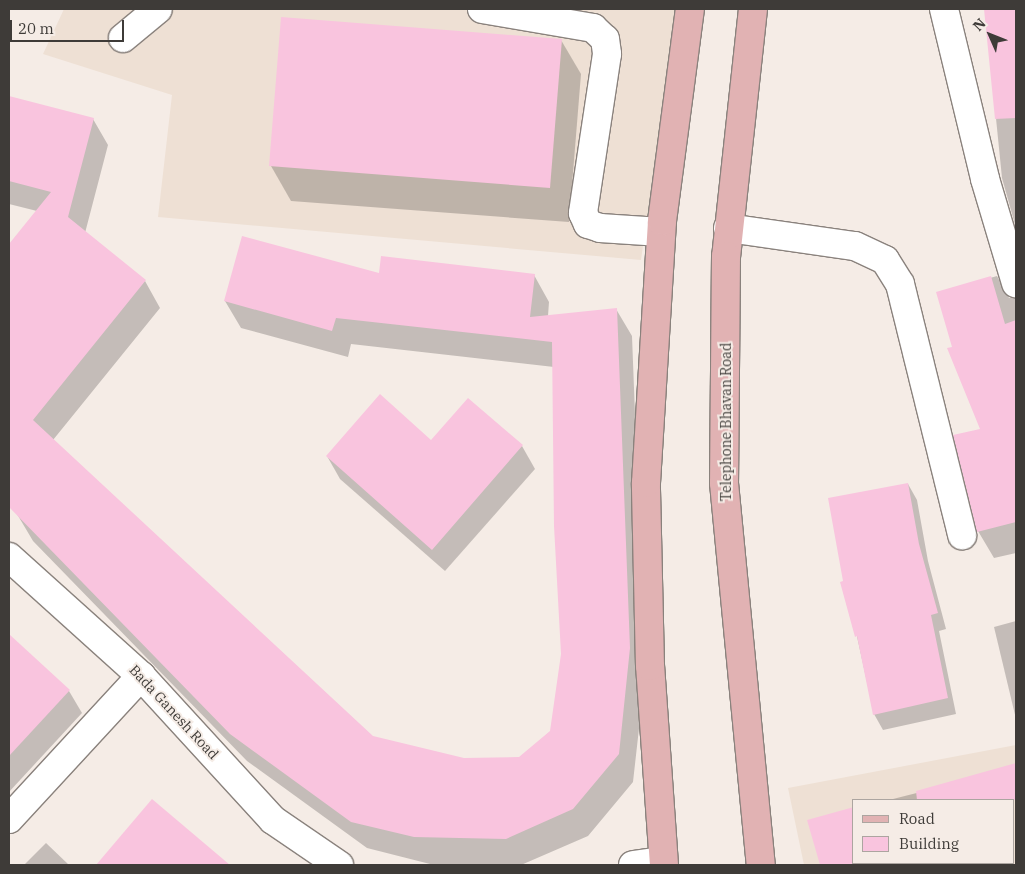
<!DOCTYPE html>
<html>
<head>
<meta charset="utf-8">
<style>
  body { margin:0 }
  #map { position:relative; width:1025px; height:874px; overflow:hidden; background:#f5ece6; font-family:"IBM Plex Serif",serif }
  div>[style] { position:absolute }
  .built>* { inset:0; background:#eee0d4 }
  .shadow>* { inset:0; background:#0003 }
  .building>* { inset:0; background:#f9c4de }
  .roads { filter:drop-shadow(1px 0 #8a827d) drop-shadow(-1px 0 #8a827d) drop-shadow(0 1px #8a827d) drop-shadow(0 -1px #8a827d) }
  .minor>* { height:28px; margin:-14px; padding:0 14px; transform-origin:14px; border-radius:14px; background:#fff }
  .major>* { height:28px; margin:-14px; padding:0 14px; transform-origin:14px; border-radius:14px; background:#e1b2b3 }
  span { translate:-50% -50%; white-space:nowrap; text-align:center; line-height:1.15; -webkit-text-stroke:4px #f5ece6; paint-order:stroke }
  .street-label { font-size:14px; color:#3e3b38 }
  .frame { position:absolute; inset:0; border:10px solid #3e3b38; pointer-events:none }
  .legend { position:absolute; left:852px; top:799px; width:162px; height:65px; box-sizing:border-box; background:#f5ece6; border:1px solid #aca5a0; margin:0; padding:6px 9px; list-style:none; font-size:15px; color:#3e3b38 }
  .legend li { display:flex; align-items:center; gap:10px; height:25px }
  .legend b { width:25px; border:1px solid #aca5a0 }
  .north { position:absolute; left:965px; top:10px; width:50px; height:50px; -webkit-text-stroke:4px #f5ece6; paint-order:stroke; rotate:314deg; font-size:14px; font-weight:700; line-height:20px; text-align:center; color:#3e3b38 }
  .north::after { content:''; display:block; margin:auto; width:18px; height:22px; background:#3e3b38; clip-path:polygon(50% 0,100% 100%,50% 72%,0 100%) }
  .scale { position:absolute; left:10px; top:20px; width:114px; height:22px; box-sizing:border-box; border:2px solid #3e3b38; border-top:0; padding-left:6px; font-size:15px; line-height:18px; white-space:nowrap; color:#3e3b38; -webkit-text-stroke:4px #f5ece6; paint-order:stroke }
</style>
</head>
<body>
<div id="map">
  <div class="built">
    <i style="clip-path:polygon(64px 9px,677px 9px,641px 260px,158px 217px,172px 95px,43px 54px)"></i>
    <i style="clip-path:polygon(evenodd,1016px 745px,1016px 865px,804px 865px,788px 788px,1016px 745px,854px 800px,1014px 800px,1014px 863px,854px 863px,854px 800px)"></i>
  </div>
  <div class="shadow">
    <i style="clip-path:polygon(985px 9px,1016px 9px,1016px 228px,1002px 178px)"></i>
    <i style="clip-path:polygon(561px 40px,581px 74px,569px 222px,291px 201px,271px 166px)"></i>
    <i style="clip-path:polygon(9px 97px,93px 119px,108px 145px,85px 233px,145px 281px,160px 308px,53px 440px,373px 737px,464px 759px,519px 758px,551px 731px,562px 654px,554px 367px,351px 344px,348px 357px,241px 328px,225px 301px,380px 274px,534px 275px,549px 302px,548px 316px,616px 309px,632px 336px,645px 675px,633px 782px,588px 836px,521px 865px,430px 864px,367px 848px,247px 761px,33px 541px,17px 514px,32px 499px,9px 480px,9px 246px,37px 211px,9px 204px)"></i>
    <i style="clip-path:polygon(997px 276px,1009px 298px,1016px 298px,1016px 553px,994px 558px,978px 531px,982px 430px,938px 293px)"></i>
    <i style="clip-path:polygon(522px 446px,535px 469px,445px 571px,340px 479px,327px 456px)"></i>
    <i style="clip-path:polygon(908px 484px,917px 500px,928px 561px,946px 629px,939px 631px,956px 714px,883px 730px,874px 714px,845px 582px)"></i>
    <i style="clip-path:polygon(1016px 621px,1016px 719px,994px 627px)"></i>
    <i style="clip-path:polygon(9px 636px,69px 691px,82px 713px,9px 792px)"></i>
    <i style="clip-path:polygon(976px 778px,989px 800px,889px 800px)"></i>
    <i style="clip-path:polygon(152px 801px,228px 865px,98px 865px)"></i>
    <i style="clip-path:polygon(809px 821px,854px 863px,1007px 865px,821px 865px)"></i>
    <i style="clip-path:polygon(46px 843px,69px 865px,24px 865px)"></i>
  </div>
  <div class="building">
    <i style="clip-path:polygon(984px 9px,1016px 9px,1016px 118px,995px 119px)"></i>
    <i style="clip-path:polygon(281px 17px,562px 39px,550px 188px,269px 166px)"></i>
    <i style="clip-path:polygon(9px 96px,94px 118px,68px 217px,146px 280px,33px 420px,373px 736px,464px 758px,519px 757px,550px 731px,561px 654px,554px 526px,552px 342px,336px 318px,332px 331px,224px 301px,242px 236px,379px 273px,381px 256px,535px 274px,530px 317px,617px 308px,630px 648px,619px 754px,573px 809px,506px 839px,414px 837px,351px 822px,230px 734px,9px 507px,9px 244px,51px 192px,9px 181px)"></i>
    <i style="clip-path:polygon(991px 276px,1005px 324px,1016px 320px,1016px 522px,977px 532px,953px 435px,980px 429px,947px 348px,952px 347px,936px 292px)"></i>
    <i style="clip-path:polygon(380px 394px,431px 440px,468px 398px,523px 445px,432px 550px,326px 456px)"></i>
    <i style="clip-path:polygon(908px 483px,919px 544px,938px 613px,931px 615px,948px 698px,873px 715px,857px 636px,855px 637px,840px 582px,843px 581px,828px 498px)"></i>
    <i style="clip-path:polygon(9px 634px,70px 690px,9px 756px)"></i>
    <i style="clip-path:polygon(1016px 763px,1016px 800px,917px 800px,916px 791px)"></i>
    <i style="clip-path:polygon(152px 799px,230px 865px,96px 865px)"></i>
    <i style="clip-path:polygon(854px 807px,854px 865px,820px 865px,807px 820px)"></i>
  </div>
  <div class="roads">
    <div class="minor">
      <i style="left:482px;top:9px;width:113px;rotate:9.7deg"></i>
      <i style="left:593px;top:28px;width:16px;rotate:43deg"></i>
      <i style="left:605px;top:39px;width:15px;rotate:82deg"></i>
      <i style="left:607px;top:54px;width:161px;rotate:98.6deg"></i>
      <i style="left:583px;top:213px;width:12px;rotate:66deg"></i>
      <i style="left:588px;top:224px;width:13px;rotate:18deg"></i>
      <i style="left:600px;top:228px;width:61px;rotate:3.8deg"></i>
      <i style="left:944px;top:9px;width:175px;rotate:76.4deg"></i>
      <i style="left:985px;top:179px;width:109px;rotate:73.4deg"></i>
      <i style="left:123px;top:38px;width:45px;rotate:-39.6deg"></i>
      <i style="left:728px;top:228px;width:128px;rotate:8.1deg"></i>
      <i style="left:855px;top:246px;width:33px;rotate:25deg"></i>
      <i style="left:885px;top:260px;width:28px;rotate:58deg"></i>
      <i style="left:900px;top:284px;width:259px;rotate:76.1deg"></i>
      <i style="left:9px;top:557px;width:178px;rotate:42deg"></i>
      <i style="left:141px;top:676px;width:195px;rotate:47.5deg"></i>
      <i style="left:273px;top:820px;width:80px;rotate:34.3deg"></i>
      <i style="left:9px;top:819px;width:195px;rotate:-47.3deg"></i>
      <i style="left:633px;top:865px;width:30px;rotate:-8deg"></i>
    </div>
    <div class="major">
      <i style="left:753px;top:9px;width:248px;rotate:96.2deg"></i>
      <i style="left:726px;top:256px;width:227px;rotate:90.5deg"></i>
      <i style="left:724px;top:483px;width:384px;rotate:84.5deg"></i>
      <i style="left:664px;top:865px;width:199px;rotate:-94deg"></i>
      <i style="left:650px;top:666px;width:183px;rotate:-91.3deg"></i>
      <i style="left:646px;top:483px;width:262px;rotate:-86.5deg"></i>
      <i style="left:662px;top:221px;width:214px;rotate:-82.5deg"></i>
    </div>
  </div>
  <div class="street-label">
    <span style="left:726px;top:422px;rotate:-90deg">Telephone Bhavan Road</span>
    <span style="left:174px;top:712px;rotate:47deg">Bada Ganesh Road</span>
  </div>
  <div class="frame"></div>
  <ul class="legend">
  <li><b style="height:6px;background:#e1b2b3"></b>Road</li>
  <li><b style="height:14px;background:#f9c4de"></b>Building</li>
  </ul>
  <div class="north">N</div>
  <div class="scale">20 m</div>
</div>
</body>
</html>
